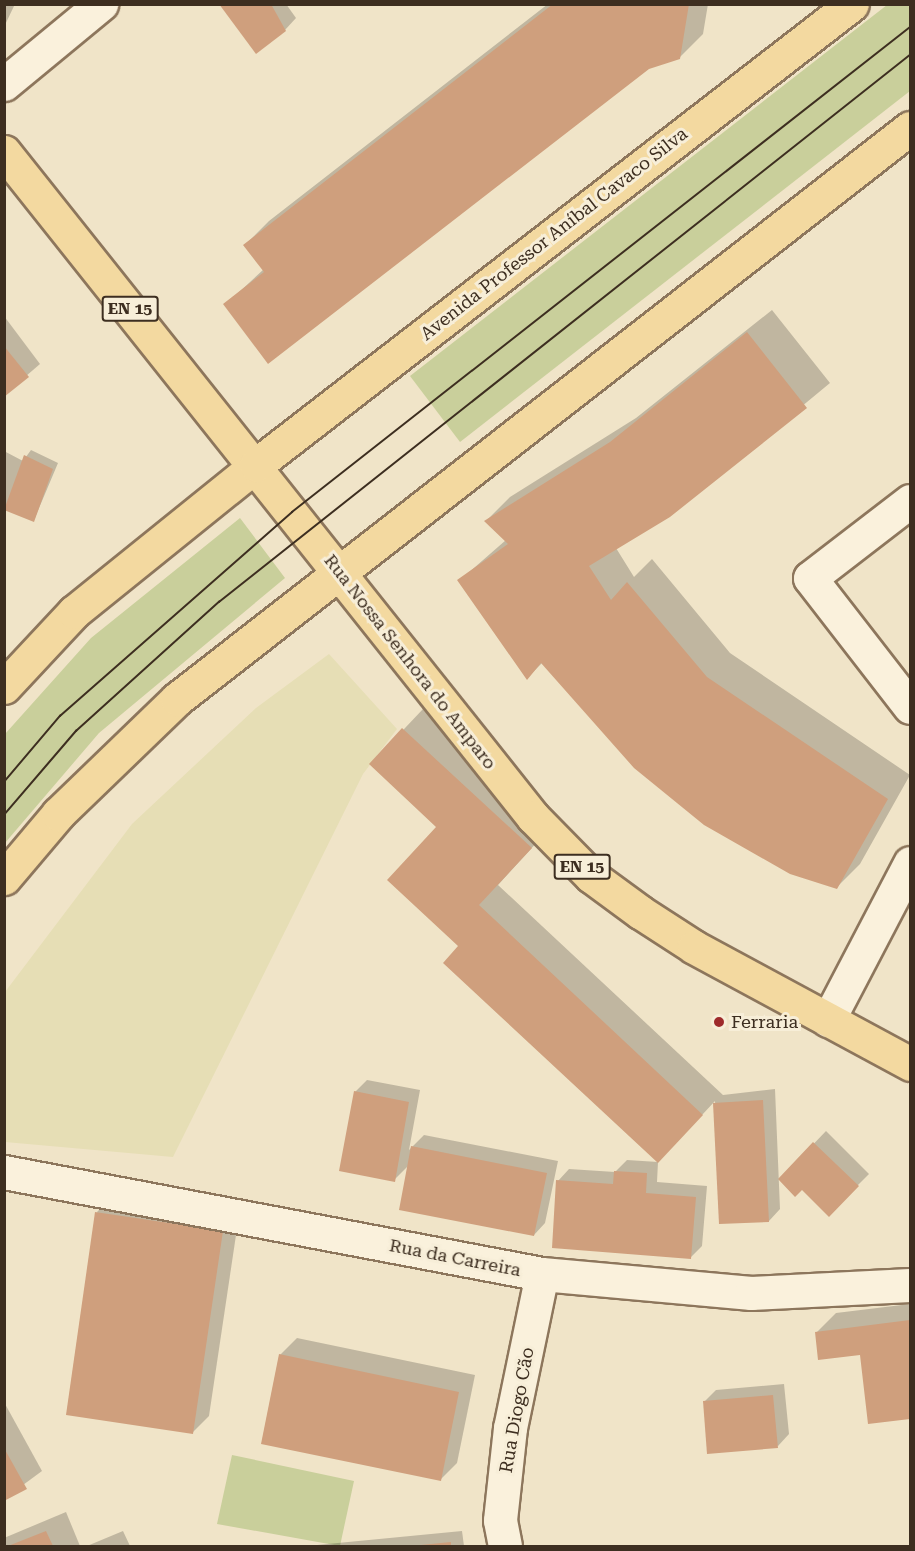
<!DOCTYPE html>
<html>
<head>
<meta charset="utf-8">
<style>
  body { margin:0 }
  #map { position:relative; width:915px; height:1551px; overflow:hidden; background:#f0e4c8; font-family:"Roboto Serif",serif }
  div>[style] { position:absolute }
  .farmland>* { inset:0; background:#e6deb5 }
  .green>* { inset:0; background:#c9cf9b }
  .shadow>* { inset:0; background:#0003 }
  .building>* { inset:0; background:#cf9f7d }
  .roads { filter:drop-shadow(2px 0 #8d765c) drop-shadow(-2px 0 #8d765c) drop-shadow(0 2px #8d765c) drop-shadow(0 -2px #8d765c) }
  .minor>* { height:33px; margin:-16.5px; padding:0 16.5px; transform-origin:16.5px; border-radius:16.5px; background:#faf1dc }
  .major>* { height:33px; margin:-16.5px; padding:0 16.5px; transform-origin:16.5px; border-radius:16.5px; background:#f3d9a0 }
  .tram>* { height:1.5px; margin:-0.75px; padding:0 0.75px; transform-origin:0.75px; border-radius:0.75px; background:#3d2e20 }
  .dots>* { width:16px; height:16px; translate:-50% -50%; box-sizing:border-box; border:3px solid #f7eed8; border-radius:50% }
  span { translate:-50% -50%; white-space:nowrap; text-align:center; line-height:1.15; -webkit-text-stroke:6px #f7eed8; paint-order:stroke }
  .shield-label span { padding:2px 4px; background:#f7eed8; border:2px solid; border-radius:4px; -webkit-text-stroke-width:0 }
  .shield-label { font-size:16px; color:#3d2e20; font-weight:700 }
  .street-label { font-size:18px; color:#3d2e20 }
  .poi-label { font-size:18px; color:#3d2e20 }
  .left { translate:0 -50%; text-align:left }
  .frame { position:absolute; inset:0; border:6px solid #3d2e20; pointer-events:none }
</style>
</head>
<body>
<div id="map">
  <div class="farmland">
    <i style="clip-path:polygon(329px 654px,397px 729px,363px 774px,173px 1157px,5px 1142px,5px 992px,132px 824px,256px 708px)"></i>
  </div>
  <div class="green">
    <i style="clip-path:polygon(887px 5px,910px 5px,910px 91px,460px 442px,410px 376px)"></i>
    <i style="clip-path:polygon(240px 518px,285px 578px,99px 733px,5px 843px,5px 734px,91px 638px)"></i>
    <i style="clip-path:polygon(232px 1455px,354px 1481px,340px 1546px,217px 1524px)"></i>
  </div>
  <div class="shadow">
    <i style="clip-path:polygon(4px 4px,15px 4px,4px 27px)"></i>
    <i style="clip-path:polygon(221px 4px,286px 4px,296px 18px,285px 30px)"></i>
    <i style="clip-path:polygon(548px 4px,708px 4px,703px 34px,679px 58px,649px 68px,225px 305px,264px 269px,245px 245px,269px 221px)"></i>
    <i style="clip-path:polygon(772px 310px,830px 383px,669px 516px,616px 548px,634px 577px,652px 559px,730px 653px,910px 775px,860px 864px,836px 888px,542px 663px,527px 678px,459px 581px,506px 540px,486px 521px,510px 497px,636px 418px)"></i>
    <i style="clip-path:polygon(4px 316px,40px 364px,4px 395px)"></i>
    <i style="clip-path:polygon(31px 450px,58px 463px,34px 520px,4px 508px,4px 451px,23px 461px)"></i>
    <i style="clip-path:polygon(423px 709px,550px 828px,498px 885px,723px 1095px,775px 1089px,780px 1209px,769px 1221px,721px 1223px,715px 1101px,677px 1142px,461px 946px,438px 827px,371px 764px)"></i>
    <i style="clip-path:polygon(367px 1080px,420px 1090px,409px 1150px,424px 1135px,558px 1161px,545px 1223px,534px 1235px,409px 1165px,394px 1180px,355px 1092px)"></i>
    <i style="clip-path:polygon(826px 1131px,869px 1174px,829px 1214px,802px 1188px,780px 1179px)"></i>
    <i style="clip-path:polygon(627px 1160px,658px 1162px,657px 1182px,707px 1186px,702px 1246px,690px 1258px,558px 1181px,569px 1169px,615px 1172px)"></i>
    <i style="clip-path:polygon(113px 1196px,239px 1215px,209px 1416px,193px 1432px,97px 1212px)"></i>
    <i style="clip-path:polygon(910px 1304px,910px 1417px,869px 1423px,861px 1354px,816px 1333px,836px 1313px)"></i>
    <i style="clip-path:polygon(297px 1338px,475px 1375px,457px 1463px,441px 1479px,280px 1355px)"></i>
    <i style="clip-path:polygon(784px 1384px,789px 1434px,778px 1446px,704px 1402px,716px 1390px)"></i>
    <i style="clip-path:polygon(4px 1402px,42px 1471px,4px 1499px)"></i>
    <i style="clip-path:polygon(66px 1512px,80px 1546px,4px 1546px,4px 1538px)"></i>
    <i style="clip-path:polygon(123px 1531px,130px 1546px,87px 1546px)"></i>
    <i style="clip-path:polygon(462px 1531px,464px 1546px,315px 1546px,317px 1545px)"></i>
  </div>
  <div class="building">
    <i style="clip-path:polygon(219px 4px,271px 4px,286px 31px,256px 54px)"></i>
    <i style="clip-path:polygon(553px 4px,689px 4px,680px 59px,649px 69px,268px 364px,223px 304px,264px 272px,243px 245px)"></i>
    <i style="clip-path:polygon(747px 332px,807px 408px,670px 517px,589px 566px,611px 600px,627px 582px,707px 677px,888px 799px,837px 889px,790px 874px,704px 825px,634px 768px,541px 663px,527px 680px,457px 580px,508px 544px,484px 521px,610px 442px)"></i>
    <i style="clip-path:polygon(4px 346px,29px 377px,4px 397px)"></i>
    <i style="clip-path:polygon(24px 455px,53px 469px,34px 522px,4px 510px)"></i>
    <i style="clip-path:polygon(402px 728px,532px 848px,479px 905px,703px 1115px,658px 1163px,443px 963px,458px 946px,387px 880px,436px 827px,369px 764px)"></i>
    <i style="clip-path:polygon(354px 1091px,409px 1102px,395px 1182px,339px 1171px)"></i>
    <i style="clip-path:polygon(763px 1100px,769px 1222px,719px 1224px,713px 1103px)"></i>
    <i style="clip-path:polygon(813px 1142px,859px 1186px,829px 1217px,802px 1190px,795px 1197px,778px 1179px)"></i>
    <i style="clip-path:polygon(411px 1146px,547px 1173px,534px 1236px,399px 1210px)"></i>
    <i style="clip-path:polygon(614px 1171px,647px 1173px,646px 1193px,696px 1197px,691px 1259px,552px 1248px,556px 1180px,613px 1184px)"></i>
    <i style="clip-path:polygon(95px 1212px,223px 1231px,193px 1434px,66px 1415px)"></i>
    <i style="clip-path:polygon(910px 1320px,910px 1419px,868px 1424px,860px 1355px,818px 1360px,815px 1332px)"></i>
    <i style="clip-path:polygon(279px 1354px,459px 1392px,441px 1481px,261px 1444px)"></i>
    <i style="clip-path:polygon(773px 1395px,778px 1448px,707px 1454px,703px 1401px)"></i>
    <i style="clip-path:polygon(4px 1448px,27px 1489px,4px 1501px)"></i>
    <i style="clip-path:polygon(46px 1531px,53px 1546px,8px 1546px)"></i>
    <i style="clip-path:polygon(451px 1542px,451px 1546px,421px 1546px,421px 1545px)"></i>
  </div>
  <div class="roads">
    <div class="minor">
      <i style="left:4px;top:84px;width:126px;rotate:-39.5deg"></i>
      <i style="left:910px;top:501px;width:126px;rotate:142.4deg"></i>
      <i style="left:810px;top:578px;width:163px;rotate:52.2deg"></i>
      <i style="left:828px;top:1020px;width:177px;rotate:-62.4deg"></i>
      <i style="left:4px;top:1172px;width:548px;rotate:10.74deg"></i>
      <i style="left:542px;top:1274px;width:210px;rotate:5.2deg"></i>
      <i style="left:751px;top:1293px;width:159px;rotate:-2.9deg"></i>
      <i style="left:505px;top:1546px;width:26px;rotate:-101deg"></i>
      <i style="left:500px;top:1520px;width:93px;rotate:-83.8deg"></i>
      <i style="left:510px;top:1428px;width:157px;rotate:-78.3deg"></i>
    </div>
    <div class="major">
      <i style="left:4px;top:152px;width:850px;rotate:51.5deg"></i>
      <i style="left:533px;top:817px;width:83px;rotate:45.5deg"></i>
      <i style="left:591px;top:876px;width:61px;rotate:36.3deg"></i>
      <i style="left:640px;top:912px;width:64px;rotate:32.9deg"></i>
      <i style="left:694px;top:947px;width:246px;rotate:28.4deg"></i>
      <i style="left:4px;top:687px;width:103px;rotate:-47deg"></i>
      <i style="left:74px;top:612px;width:234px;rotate:-38.9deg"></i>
      <i style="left:256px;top:465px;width:753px;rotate:-37.72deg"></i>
      <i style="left:4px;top:878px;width:84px;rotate:-49.8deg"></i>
      <i style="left:58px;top:814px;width:165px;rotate:-44deg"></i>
      <i style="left:177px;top:699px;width:929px;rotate:-37.92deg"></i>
    </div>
  </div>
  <div class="tram">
    <i style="left:4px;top:782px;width:87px;rotate:-49.7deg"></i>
    <i style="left:60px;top:716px;width:309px;rotate:-41.3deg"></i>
    <i style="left:292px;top:512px;width:786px;rotate:-38.12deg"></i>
    <i style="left:4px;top:815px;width:111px;rotate:-49.4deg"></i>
    <i style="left:76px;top:731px;width:193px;rotate:-42.1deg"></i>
    <i style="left:219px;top:602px;width:881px;rotate:-38.37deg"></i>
  </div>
  <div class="dots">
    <i style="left:719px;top:1022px;background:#9e2a2b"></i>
  </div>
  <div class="shield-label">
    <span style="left:130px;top:309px">EN 15</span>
    <span style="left:582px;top:867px">EN 15</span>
  </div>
  <div class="street-label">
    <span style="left:554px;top:234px;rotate:-38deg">Avenida Professor Aníbal Cavaco Silva</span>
    <span style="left:410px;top:662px;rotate:52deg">Rua Nossa Senhora do Amparo</span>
    <span style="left:455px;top:1258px;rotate:11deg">Rua da Carreira</span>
    <span style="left:517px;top:1410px;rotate:-80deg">Rua Diogo Cão</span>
  </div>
  <div class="poi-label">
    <span class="left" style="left:731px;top:1022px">Ferraria</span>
  </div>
  <div class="frame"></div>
</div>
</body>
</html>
